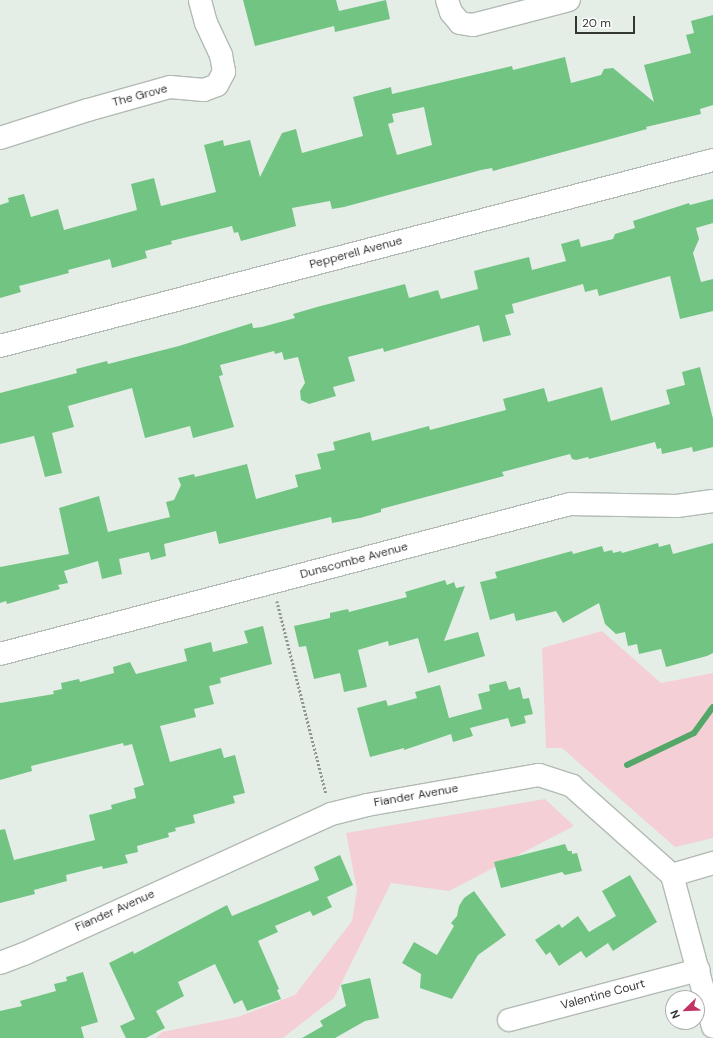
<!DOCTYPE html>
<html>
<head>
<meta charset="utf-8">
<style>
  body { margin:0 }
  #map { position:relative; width:713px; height:1038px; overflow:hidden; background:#e4eee6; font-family:"DM Sans",sans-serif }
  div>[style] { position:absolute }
  .green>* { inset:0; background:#f4d0d6 }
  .stream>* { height:6px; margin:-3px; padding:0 3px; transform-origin:3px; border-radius:3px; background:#54a768 }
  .building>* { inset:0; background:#72c483 }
  .path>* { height:2.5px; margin-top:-1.25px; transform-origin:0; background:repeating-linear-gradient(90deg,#8f9691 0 2px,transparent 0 4px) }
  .roads { filter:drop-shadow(1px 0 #b2bbb3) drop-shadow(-1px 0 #b2bbb3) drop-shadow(0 1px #b2bbb3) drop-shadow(0 -1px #b2bbb3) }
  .minor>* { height:22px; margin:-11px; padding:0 11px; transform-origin:11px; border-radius:11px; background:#fff }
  span { translate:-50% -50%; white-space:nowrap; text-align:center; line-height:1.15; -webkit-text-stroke:3.5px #fff; paint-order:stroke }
  .street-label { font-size:12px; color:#333734 }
  .north { position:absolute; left:665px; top:990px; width:40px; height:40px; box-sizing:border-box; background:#fff; border:1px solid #adafae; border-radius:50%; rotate:247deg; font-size:11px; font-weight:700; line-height:16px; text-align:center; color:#333734 }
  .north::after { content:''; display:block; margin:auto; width:14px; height:18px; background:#c13362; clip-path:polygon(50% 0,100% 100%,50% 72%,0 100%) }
  .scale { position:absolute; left:575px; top:16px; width:60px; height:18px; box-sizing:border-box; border:2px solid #333734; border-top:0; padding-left:5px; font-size:12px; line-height:14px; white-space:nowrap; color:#333734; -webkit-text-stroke:3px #fff; paint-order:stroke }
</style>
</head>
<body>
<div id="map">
  <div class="green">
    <i style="clip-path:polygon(602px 631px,661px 683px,713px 673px,713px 838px,675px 847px,562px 748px,546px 748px,542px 648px)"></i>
    <i style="clip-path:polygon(545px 799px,574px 826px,449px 891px,391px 883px,334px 998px,283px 1038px,156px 1038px,162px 1032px,238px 1017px,295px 995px,352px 921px,357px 890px,346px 833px)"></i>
  </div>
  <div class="stream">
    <i style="left:627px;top:765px;width:74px;rotate:-25.5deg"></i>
    <i style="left:694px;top:733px;width:32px;rotate:-54deg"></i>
  </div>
  <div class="building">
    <i style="clip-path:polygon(243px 0,336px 0,339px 11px,386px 0,390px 19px,335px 32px,334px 26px,255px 46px)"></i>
    <i style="clip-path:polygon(evenodd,713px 15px,713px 105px,700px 109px,701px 114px,646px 127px,647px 129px,493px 171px,492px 168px,481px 170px,344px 207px,332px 209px,330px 201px,292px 208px,296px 226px,241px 241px,238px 232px,234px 233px,232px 226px,171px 241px,172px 244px,145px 251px,147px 258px,112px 268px,110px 259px,68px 270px,69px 273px,19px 286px,21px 292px,0 298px,0 205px,9px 202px,8px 198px,24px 194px,31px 217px,58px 209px,64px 230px,137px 210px,131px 184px,154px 178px,161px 206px,216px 192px,204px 145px,223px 140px,224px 146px,250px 140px,260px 177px,282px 133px,296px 129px,302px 153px,363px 136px,353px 97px,391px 87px,392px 94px,512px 66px,513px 70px,565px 57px,571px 83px,601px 75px,604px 69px,613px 68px,654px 102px,644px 65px,691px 53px,686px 35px,694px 33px,691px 21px,713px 15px,424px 107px,432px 145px,397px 155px,388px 124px,394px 122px,392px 114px,424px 107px)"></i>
    <i style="clip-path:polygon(713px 199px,713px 223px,696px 228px,699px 239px,693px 253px,701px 282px,713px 279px,713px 311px,680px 319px,670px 276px,599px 296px,597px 289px,585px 292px,583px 284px,512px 304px,514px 313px,505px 315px,511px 335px,483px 342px,479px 325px,384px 352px,383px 348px,348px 357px,355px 381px,333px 387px,336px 396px,309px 404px,301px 400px,300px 391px,305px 383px,298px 357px,284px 360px,282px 352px,275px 354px,274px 351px,220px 365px,223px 375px,219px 376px,234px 427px,193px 438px,190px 426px,145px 438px,132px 388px,68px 406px,74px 427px,52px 433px,62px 473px,45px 477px,34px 436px,0 444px,0 393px,77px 373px,76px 369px,107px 361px,108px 364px,179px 346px,252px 323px,253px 328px,262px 327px,295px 318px,293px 314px,317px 307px,405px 284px,409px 298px,438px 290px,441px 299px,478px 289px,474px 271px,529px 257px,532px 270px,566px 261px,561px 244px,579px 239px,581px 247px,613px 239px,615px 234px,635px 228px,633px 221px,689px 203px,690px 205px)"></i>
    <i style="clip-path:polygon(700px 367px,713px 419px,713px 447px,693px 452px,692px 447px,662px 454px,661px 448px,657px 449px,655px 442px,589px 459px,588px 457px,576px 460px,572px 459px,570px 454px,502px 472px,504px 476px,381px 509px,381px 512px,360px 518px,332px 523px,331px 517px,219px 544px,216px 531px,164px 544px,166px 556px,151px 560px,149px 552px,119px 559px,122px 574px,102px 579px,98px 561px,64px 571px,68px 583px,58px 585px,60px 589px,7px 604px,6px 601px,0 603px,0 567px,69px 554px,59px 508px,99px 496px,108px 532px,170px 517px,166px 502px,174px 500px,181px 485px,178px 478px,194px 474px,195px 477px,247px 464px,256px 499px,298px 487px,295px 475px,321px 469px,317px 454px,335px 450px,333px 442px,370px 432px,372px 441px,429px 426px,430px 430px,506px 410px,503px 399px,544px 388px,548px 402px,602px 387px,611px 421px,670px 404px,666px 390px,685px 385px,682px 372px)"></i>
    <i style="clip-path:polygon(658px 543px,659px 547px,670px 544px,673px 554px,713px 543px,713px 653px,707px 656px,666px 667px,661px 649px,639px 654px,637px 644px,628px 646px,625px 632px,616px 634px,605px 624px,599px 603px,563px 623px,556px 611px,516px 621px,514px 613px,490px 620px,480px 582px,497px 578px,495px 572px,572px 551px,573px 554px,602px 546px,604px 552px,612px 550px,613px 553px,621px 551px,622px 553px)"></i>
    <i style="clip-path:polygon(445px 580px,447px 585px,454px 582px,456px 588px,465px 586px,444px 641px,478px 632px,485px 656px,428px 673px,418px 638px,389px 646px,388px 641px,358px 650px,367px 687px,344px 692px,340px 673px,314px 679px,306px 646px,299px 647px,294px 626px,330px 618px,330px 613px,348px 609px,349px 612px,407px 597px,405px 592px)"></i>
    <i style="clip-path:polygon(263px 626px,272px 664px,220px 678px,221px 683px,209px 686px,214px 704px,194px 709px,196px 717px,160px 726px,170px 762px,221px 748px,224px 758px,235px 755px,245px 793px,233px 796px,235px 803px,193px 815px,195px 823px,175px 828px,176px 831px,168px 833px,169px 837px,137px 846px,138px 852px,125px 855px,128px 863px,103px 869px,102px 866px,66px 875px,67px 881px,34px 890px,35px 894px,0 903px,0 830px,5px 829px,14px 860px,95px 840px,89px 815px,112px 809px,111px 805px,136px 798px,134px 788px,144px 785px,132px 744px,124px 746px,123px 743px,31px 766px,32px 771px,0 780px,0 703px,54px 694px,53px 691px,62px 689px,61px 683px,79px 679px,80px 682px,114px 673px,113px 667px,130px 662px,136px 674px,187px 661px,184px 649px,211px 642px,213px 652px,248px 643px,244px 631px)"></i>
    <i style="clip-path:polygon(506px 681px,509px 690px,520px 687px,523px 699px,529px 698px,533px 714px,524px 716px,526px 723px,511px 727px,508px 718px,470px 728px,473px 736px,453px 742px,451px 734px,404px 750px,404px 748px,370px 757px,357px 708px,386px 700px,388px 706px,417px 698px,415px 692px,440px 685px,449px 718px,482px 709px,478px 694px,490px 691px,489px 685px)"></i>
    <i style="clip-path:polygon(565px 844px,568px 851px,572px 851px,572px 854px,577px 853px,582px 871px,565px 875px,562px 872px,501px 888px,494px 862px)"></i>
    <i style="clip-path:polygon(340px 855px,353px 885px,327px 897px,332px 907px,313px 916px,310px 911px,275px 926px,278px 932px,258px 941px,279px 989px,277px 990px,281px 999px,247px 1011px,242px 1000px,234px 1004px,215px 964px,178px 982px,184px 996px,156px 1011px,165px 1028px,146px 1038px,126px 1038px,120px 1026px,135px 1019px,109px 963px,133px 951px,134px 954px,227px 905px,232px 916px,319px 880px,314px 867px)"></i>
    <i style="clip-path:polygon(630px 875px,657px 922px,613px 951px,608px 943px,586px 958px,581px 951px,559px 966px,550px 952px,546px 955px,535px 940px,559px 924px,562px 928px,578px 916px,589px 932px,616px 916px,602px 891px)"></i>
    <i style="clip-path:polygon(474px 891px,506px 935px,478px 955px,452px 999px,420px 988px,421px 974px,402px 963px,414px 942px,437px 955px,454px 926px,451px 923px,457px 916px,459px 906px,464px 898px)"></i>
    <i style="clip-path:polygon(83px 972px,98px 1022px,81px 1027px,84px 1038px,0 1038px,0 1011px,22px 1006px,20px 1001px,56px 991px,54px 984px,67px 981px,66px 977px)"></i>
    <i style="clip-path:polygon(370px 978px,379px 1018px,365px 1021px,335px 1038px,302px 1038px,323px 1026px,320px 1021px,346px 1006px,341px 985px)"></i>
  </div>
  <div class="path">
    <i style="left:277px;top:601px;width:198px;rotate:75.7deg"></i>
  </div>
  <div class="roads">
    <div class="minor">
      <i style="left:447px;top:0;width:13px;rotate:72deg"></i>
      <i style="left:451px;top:12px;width:14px;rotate:51deg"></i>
      <i style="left:460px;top:23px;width:13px;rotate:9deg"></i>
      <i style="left:473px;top:25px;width:99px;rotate:-14.6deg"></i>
      <i style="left:0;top:138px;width:92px;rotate:-17.7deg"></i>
      <i style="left:88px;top:110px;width:85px;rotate:-15.7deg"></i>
      <i style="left:170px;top:87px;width:34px;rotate:5deg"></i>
      <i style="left:204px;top:90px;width:14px;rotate:-21deg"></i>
      <i style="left:217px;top:85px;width:15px;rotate:-62deg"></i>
      <i style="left:224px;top:72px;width:17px;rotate:-100deg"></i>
      <i style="left:221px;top:55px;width:35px;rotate:-115deg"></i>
      <i style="left:206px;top:23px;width:24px;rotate:-105deg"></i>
      <i style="left:0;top:346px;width:737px;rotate:-14.62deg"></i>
      <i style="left:0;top:654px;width:589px;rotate:-14.74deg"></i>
      <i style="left:570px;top:504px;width:107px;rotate:1.1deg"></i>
      <i style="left:677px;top:506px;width:36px;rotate:-8deg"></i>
      <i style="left:672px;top:875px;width:43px;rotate:-16.3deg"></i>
      <i style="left:0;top:963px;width:26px;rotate:-21deg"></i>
      <i style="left:24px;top:954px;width:337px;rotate:-24.5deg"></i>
      <i style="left:331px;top:814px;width:37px;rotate:-14deg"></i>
      <i style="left:367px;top:805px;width:175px;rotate:-9.9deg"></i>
      <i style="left:539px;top:775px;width:35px;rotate:18deg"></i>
      <i style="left:572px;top:786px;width:134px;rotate:41.7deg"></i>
      <i style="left:672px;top:875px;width:157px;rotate:74.9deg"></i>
      <i style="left:509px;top:1020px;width:196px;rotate:-14.8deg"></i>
    </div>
  </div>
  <div class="street-label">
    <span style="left:140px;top:96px;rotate:-15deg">The Grove</span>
    <span style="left:356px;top:253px;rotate:-15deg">Pepperell Avenue</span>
    <span style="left:354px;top:561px;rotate:-15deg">Dunscombe Avenue</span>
    <span style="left:416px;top:796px;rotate:-10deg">Fiander Avenue</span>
    <span style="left:115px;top:911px;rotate:-24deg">Fiander Avenue</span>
    <span style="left:603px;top:995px;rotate:-15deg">Valentine Court</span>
  </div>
  <div class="north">N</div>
  <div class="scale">20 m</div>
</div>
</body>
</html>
